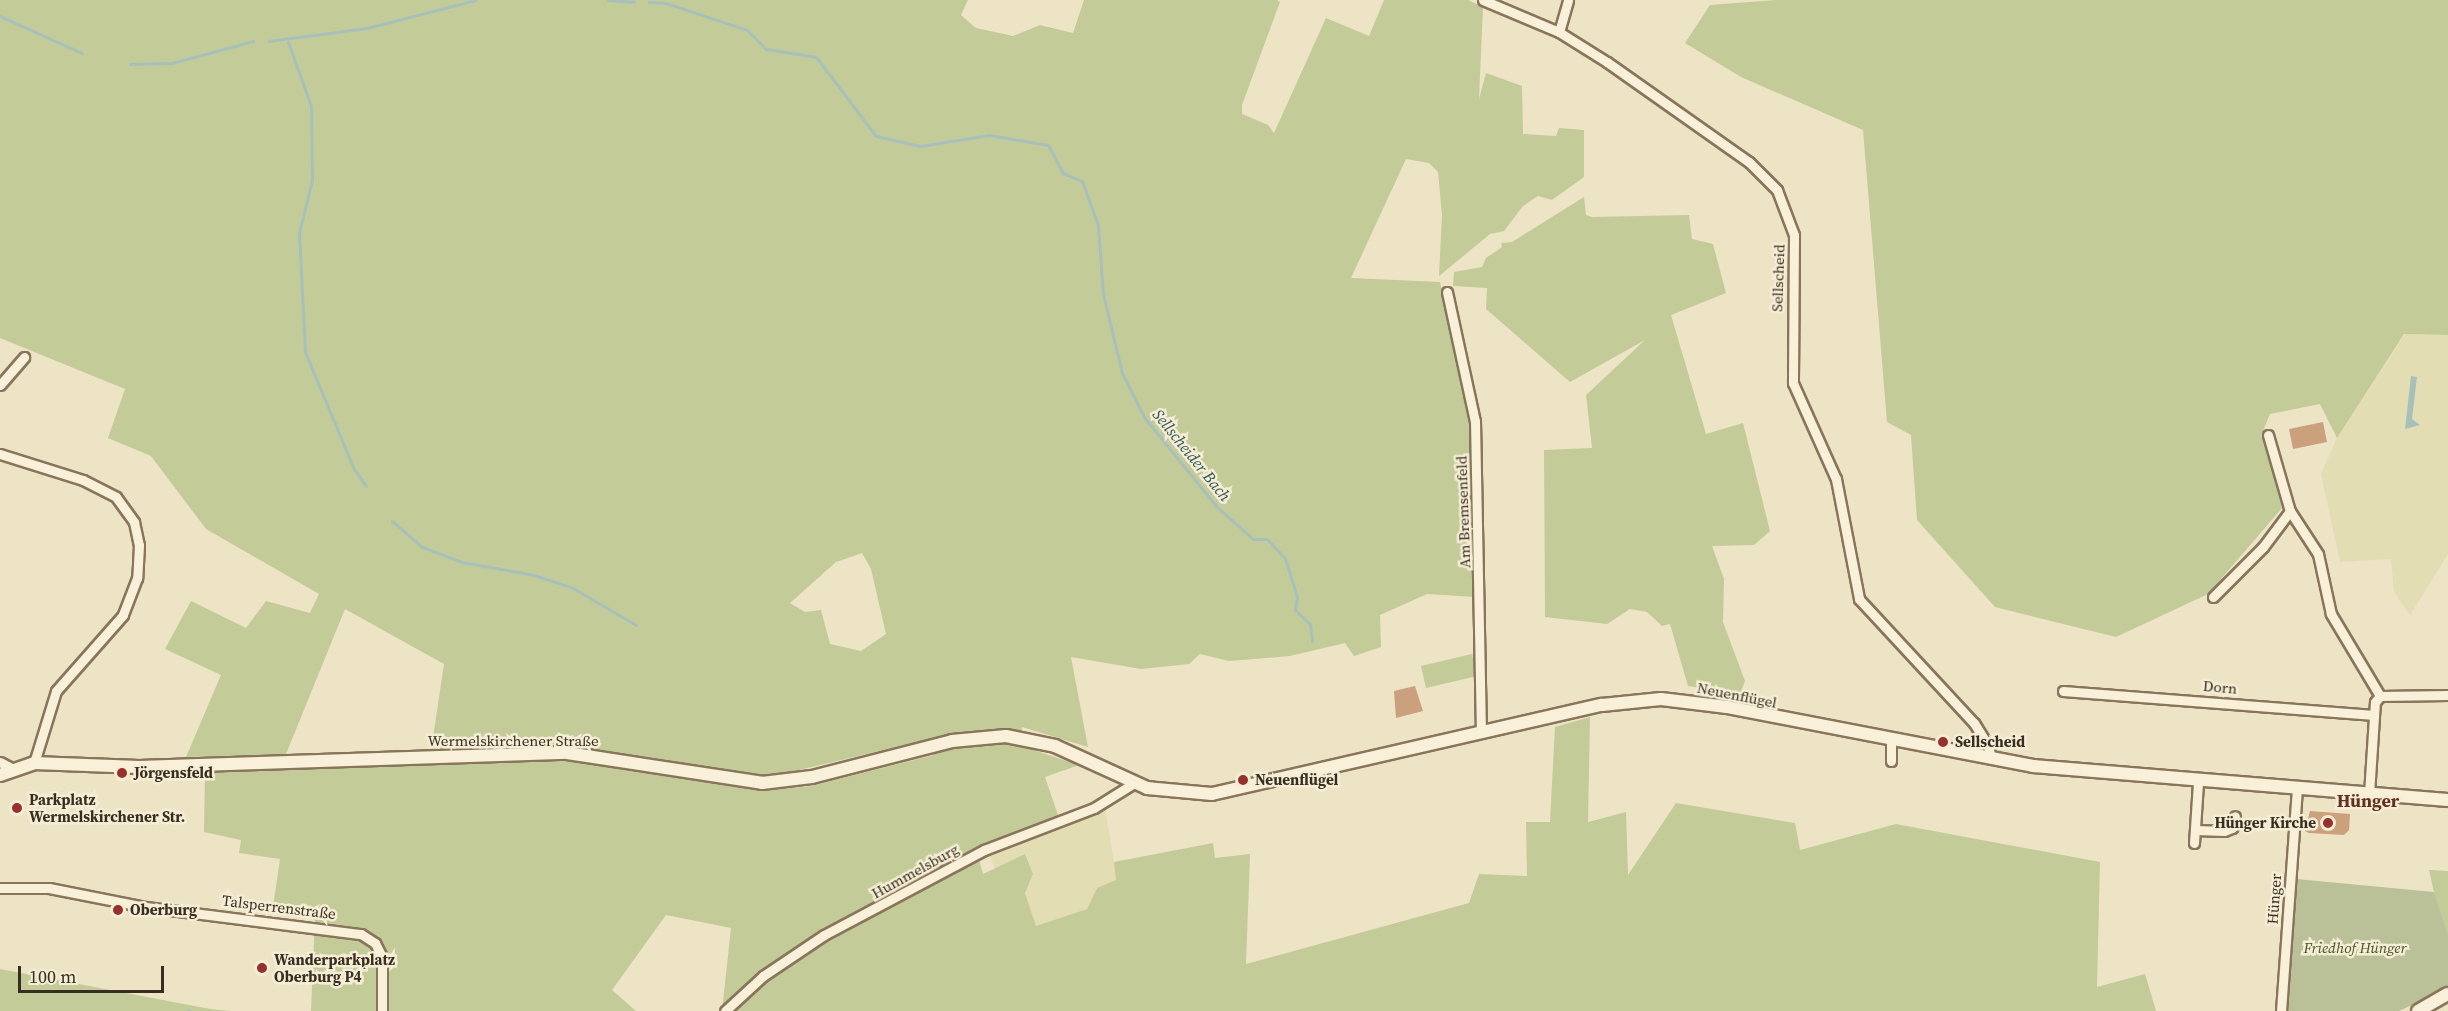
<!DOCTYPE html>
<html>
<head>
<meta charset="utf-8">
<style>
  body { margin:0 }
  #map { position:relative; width:2448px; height:1011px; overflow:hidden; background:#ede3c5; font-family:"Source Serif 4",serif }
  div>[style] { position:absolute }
  .farmland>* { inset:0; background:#e3ddb3 }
  .green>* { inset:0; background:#c3cb99 }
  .cemetery>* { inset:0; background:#bac098 }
  .water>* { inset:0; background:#a7c1ba }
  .stream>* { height:3px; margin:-1.5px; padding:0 1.5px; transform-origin:1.5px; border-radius:1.5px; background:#a7c1ba }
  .building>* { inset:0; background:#cba07c }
  .roads { filter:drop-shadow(2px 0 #88755b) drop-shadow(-2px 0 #88755b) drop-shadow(0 2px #88755b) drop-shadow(0 -2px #88755b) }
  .street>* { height:9px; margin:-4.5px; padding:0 4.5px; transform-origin:4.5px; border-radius:4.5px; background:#f8f0d8 }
  .secondary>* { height:12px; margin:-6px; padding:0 6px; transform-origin:6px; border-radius:6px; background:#f8f0d8 }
  .dots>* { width:16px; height:16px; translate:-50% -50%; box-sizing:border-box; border:3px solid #f5edd5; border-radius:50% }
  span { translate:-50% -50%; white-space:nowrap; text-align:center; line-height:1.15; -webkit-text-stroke:5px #f5edd5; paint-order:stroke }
  .street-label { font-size:15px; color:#382d1f }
  .poi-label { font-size:15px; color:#382d1f; font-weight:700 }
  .left { translate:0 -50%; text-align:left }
  .right { translate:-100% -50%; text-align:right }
  .park-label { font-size:15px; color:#465426; font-style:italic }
  .water-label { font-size:16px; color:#2f5857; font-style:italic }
  .quarter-label { font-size:18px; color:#64311f; font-weight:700 }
  .scale { position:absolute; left:18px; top:966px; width:146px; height:27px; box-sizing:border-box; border:3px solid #382d1f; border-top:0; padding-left:8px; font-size:18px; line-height:21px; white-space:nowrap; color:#382d1f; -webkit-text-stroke:4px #f5edd5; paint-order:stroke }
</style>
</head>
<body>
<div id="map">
  <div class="farmland">
    <i style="clip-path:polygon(2405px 334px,2448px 335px,2448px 554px,2410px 615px,2394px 592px,2391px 559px,2340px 562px,2321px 474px,2337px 438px)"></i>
    <i style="clip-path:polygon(1105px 808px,1117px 880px,1097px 888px,1087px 909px,1036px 926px,1025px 893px,1033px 874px,1025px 854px,995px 868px,988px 853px)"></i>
  </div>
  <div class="green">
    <i style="clip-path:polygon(evenodd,0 0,968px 0,961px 15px,976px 28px,1013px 36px,1040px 25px,1073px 33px,1084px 0,1277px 0,1280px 2px,1242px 105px,1242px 114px,1268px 125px,1274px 133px,1326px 18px,1369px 36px,1384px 0,1468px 0,1483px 7px,1479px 99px,1486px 73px,1522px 86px,1523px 134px,1556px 136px,1559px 128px,1584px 130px,1584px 177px,1552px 200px,1538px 196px,1523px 206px,1504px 231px,1490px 234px,1439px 276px,1442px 215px,1438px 172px,1429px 163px,1406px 159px,1351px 278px,1440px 282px,1471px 423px,1475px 597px,1427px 594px,1380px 615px,1381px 647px,1354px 656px,1345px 643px,1290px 656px,1229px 661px,1200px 654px,1189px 664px,1141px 669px,1071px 657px,1088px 747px,1022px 727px,1021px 746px,1079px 765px,1045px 777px,1059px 818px,978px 856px,983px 874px,1025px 854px,1033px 874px,1025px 893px,1036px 926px,1087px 909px,1097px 888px,1116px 880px,1114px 862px,1213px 843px,1215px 858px,1250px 854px,1246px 964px,1469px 903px,1479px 874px,1527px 876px,1526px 822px,1550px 822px,1555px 727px,1590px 717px,1588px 822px,1626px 812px,1628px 875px,1676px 803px,1795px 823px,1800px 850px,1896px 824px,2100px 862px,2097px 987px,2145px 974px,2156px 1011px,722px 1011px,731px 928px,666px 915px,612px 990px,636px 1011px,311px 1011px,315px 917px,272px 913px,280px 859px,239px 853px,241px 840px,204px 832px,205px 770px,548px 757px,761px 791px,811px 786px,934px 755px,930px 739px,761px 779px,592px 750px,431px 751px,444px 664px,345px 609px,286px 754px,186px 757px,221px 675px,165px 649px,191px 601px,246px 628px,266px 601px,310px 613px,319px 594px,206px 529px,151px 456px,108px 438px,125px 389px,0 338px,0 0,862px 553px,871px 569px,886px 634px,861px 651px,830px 644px,821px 610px,805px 612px,790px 603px,836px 562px,862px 553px)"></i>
    <i style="clip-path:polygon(1776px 0,2448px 0,2448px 335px,2404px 334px,2337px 438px,2320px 404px,2270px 414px,2262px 433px,2282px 508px,2208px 594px,2116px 637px,1995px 607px,1917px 520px,1911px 435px,1887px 422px,1863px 130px,1741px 77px,1685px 43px,1710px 5px)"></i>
    <i style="clip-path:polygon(1584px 197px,1586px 215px,1592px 217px,1689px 215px,1692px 239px,1713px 244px,1726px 293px,1671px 315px,1706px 434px,1743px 423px,1770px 531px,1754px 545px,1712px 546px,1724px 579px,1723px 622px,1745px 681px,1740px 694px,1688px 686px,1670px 624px,1662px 626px,1647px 612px,1630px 609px,1607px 624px,1545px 617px,1544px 450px,1592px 448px,1586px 395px,1645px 340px,1570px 382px,1486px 309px,1487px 288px,1453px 286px,1454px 272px,1482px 267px,1486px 258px,1502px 247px,1501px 243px,1512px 242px)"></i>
    <i style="clip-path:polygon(1472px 654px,1477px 676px,1426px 688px,1421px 666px)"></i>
    <i style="clip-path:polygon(2429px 870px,2448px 871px,2448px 934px,2434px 892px)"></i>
    <i style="clip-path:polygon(0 969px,210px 1009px,231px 1011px,0 1011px)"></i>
  </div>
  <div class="cemetery">
    <i style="clip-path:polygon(2296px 879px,2434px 892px,2448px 934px,2448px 988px,2399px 1011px,2287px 1011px)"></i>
  </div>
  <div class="water">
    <i style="clip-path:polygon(2411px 376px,2417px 377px,2412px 419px,2420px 425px,2405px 429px)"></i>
  </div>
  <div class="stream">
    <i style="left:608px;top:0;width:26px;rotate:4deg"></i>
    <i style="left:649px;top:2px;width:17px;rotate:3deg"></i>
    <i style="left:666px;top:3px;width:85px;rotate:18.4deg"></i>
    <i style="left:747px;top:30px;width:27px;rotate:45deg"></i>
    <i style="left:766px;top:49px;width:51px;rotate:9.1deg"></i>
    <i style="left:816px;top:57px;width:99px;rotate:52.8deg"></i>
    <i style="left:876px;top:136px;width:45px;rotate:12.8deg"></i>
    <i style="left:920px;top:146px;width:70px;rotate:-9.1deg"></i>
    <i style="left:989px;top:135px;width:60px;rotate:9.6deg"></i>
    <i style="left:1048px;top:145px;width:32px;rotate:62deg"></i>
    <i style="left:1063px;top:173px;width:21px;rotate:23deg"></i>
    <i style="left:1082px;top:181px;width:47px;rotate:70deg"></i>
    <i style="left:1098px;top:225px;width:69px;rotate:85.9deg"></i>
    <i style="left:1103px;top:294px;width:81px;rotate:76.5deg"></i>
    <i style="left:1122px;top:373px;width:49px;rotate:63.4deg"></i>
    <i style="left:1144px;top:417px;width:116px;rotate:51deg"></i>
    <i style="left:1217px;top:507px;width:48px;rotate:41.6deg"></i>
    <i style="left:1253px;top:539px;width:14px"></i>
    <i style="left:1267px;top:539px;width:26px;rotate:47deg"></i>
    <i style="left:1285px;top:558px;width:41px;rotate:72.9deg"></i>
    <i style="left:1297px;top:597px;width:13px;rotate:99deg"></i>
    <i style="left:1295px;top:610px;width:21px;rotate:43deg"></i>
    <i style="left:1310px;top:624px;width:17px;rotate:83deg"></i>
    <i style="left:0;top:16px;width:90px;rotate:24.3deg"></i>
    <i style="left:268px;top:41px;width:100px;rotate:-7.5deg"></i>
    <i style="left:367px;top:28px;width:112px;rotate:-14.5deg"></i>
    <i style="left:288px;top:42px;width:68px;rotate:70.2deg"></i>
    <i style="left:311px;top:106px;width:74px;rotate:89.2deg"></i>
    <i style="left:312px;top:180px;width:55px;rotate:103.8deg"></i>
    <i style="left:299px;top:233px;width:119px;rotate:87.1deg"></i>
    <i style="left:305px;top:352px;width:127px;rotate:67.3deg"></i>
    <i style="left:354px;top:469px;width:21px;rotate:55deg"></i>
    <i style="left:130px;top:64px;width:42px;rotate:-1.4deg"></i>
    <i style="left:172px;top:63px;width:84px;rotate:-15.2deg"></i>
    <i style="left:392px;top:521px;width:40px;rotate:41deg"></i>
    <i style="left:422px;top:547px;width:43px;rotate:20.6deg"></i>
    <i style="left:462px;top:562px;width:73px;rotate:10.2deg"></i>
    <i style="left:534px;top:575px;width:41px;rotate:18.4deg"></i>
    <i style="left:573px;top:588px;width:73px;rotate:30.4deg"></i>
    <i style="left:188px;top:1011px;width:1px;rotate:-45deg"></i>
  </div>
  <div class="building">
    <i style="clip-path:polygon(2323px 422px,2327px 442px,2293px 449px,2289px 429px)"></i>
    <i style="clip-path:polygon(1415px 686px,1423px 711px,1396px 718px,1394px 691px)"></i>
    <i style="clip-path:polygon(2310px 811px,2350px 814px,2349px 830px,2344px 835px,2309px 833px,2305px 831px)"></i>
  </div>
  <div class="roads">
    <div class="street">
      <i style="left:1483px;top:0;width:82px;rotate:22.8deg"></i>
      <i style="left:1559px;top:32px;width:57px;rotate:32deg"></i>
      <i style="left:1607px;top:62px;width:174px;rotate:35.2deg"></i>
      <i style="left:1749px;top:162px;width:40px;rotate:45deg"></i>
      <i style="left:1777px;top:190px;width:48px;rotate:69.3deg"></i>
      <i style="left:1794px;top:235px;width:148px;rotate:90.4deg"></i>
      <i style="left:1793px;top:383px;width:105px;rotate:65.9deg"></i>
      <i style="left:1836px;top:479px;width:122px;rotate:79.1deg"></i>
      <i style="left:1859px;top:599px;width:169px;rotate:47.2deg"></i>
      <i style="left:1974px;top:723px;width:26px;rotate:58deg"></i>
      <i style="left:1988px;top:745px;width:14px;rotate:78deg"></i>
      <i style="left:1559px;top:32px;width:33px;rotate:-74deg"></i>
      <i style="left:1447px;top:292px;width:132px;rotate:77.8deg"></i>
      <i style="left:1475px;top:421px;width:312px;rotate:88.9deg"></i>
      <i style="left:0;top:385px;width:37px;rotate:-49deg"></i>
      <i style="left:2268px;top:435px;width:79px;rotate:73.9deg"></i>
      <i style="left:2290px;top:511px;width:51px;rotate:56.9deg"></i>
      <i style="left:2318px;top:554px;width:61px;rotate:77.8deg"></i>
      <i style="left:2331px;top:614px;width:96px;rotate:59.1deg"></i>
      <i style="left:0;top:454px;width:87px;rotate:17.4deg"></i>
      <i style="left:83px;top:480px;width:37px;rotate:27deg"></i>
      <i style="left:116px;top:497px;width:31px;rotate:54deg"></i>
      <i style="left:134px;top:522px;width:24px;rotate:78deg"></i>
      <i style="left:139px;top:545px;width:33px;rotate:93deg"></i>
      <i style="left:137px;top:578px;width:40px;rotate:111deg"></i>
      <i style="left:123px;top:615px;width:101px;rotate:131.4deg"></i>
      <i style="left:56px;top:691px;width:75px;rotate:107deg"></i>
      <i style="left:2213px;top:597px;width:71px;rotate:-45deg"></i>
      <i style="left:2263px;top:547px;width:45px;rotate:-53.1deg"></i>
      <i style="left:2063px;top:691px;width:312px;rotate:4.4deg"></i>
      <i style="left:2380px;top:696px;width:68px;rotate:-0.8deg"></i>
      <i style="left:1891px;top:761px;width:20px;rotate:-90deg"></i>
      <i style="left:0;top:762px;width:15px;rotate:28deg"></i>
      <i style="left:2369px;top:794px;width:92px;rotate:-86.3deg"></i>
      <i style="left:2375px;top:702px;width:8px;rotate:-50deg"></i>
      <i style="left:2195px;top:830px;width:29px;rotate:2deg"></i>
      <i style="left:2224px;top:831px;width:9px;rotate:-21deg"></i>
      <i style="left:2232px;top:828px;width:12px;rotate:-76deg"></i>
      <i style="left:2194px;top:843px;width:61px;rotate:-86.2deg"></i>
      <i style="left:0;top:888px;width:49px"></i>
      <i style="left:49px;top:888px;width:99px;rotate:11.1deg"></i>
      <i style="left:146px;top:907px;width:217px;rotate:7.2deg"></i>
      <i style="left:361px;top:934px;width:17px;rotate:33deg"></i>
      <i style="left:375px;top:943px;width:16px;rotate:63deg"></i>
      <i style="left:382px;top:957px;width:54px;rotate:90deg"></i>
      <i style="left:725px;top:1011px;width:52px;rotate:-42.6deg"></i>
      <i style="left:763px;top:976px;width:73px;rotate:-33.9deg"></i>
      <i style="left:824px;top:935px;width:181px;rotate:-28deg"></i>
      <i style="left:984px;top:850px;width:118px;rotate:-20.9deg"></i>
      <i style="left:1094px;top:808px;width:47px;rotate:-32deg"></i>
      <i style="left:2281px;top:1011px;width:223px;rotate:-85.9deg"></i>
    </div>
    <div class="secondary">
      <i style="left:0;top:775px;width:36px;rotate:-19deg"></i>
      <i style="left:34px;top:763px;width:105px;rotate:2.2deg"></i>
      <i style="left:139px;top:767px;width:428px;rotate:-1.9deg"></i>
      <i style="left:567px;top:753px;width:197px;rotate:8.7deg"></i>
      <i style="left:762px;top:783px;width:50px;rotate:-6.8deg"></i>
      <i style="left:812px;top:777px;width:145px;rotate:-14.4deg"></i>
      <i style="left:952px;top:741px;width:54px;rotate:-5.3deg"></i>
      <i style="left:1006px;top:736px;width:50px;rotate:11.5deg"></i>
      <i style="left:1055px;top:746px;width:101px;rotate:24.5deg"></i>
      <i style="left:1147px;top:788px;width:65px;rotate:5.3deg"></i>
      <i style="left:1212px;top:794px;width:400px;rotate:-12.9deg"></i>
      <i style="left:1602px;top:705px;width:59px;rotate:-5.8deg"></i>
      <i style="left:1661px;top:699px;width:66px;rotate:6.9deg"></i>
      <i style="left:1727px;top:707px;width:312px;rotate:10.9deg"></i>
      <i style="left:2033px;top:766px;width:416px;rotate:4.7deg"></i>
      <i style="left:2418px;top:1011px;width:34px;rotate:-30deg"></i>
    </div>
  </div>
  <div class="dots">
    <i style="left:1943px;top:742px;background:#96312d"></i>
    <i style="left:122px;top:773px;background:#96312d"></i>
    <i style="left:1243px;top:780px;background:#96312d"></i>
    <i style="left:17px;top:808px;background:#96312d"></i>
    <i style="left:2328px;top:823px;background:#96312d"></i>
    <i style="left:118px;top:910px;background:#96312d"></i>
    <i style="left:262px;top:968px;background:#96312d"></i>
  </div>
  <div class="street-label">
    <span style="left:1778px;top:278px;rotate:-88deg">Sellscheid</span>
    <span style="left:1463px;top:512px;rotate:-92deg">Am Bremsenfeld</span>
    <span style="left:2220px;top:687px;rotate:5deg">Dorn</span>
    <span style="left:1737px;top:695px;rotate:11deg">Neuenflügel</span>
    <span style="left:513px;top:741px">Wermelskirchener Straße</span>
    <span style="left:915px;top:871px;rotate:-29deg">Hummelsburg</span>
    <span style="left:2274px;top:899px;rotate:-86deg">Hünger</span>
    <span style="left:279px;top:907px;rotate:7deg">Talsperrenstraße</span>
  </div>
  <div class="poi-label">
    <span class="left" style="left:1955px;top:742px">Sellscheid</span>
    <span class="left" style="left:134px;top:773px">Jörgensfeld</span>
    <span class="left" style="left:1255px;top:780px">Neuenflügel</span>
    <span class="left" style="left:29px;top:808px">Parkplatz<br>Wermelskirchener Str.</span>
    <span class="right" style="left:2316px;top:823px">Hünger Kirche</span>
    <span class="left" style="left:130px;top:910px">Oberburg</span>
    <span class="left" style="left:274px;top:968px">Wanderparkplatz<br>Oberburg P4</span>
  </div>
  <div class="park-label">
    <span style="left:2355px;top:948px">Friedhof Hünger</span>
  </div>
  <div class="water-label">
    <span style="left:1192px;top:455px;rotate:51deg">Sellscheider Bach</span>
  </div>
  <div class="quarter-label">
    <span style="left:2368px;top:801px">Hünger</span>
  </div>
  <div class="scale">100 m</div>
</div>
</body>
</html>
